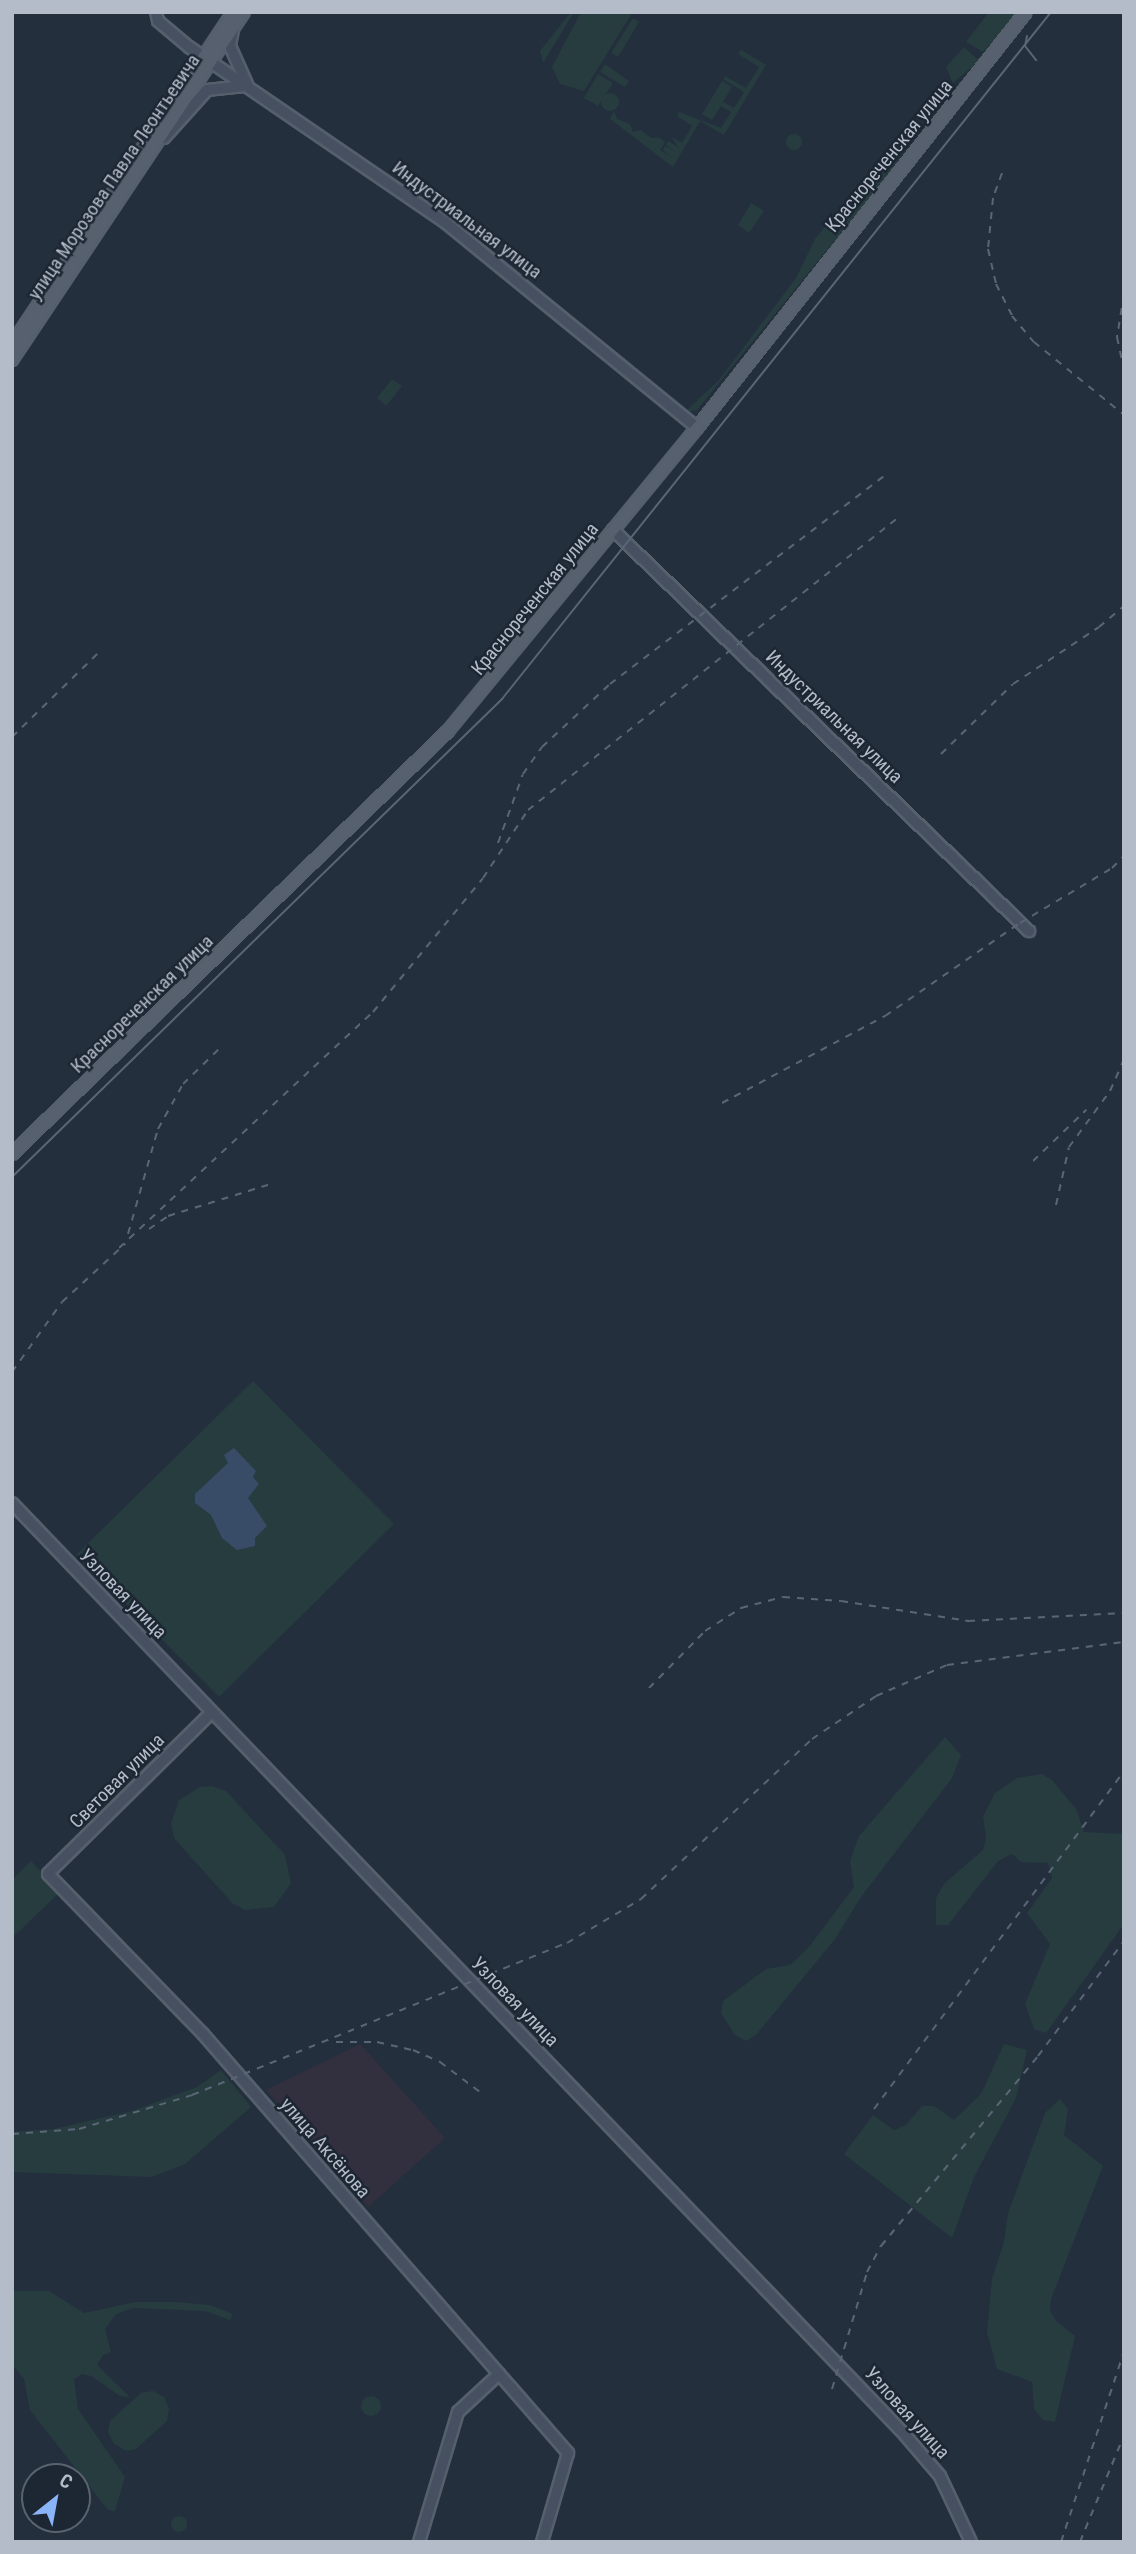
<!DOCTYPE html>
<html>
<head>
<meta charset="utf-8">
<style>
  body { margin:0 }
  #map { position:relative; width:1136px; height:2554px; overflow:hidden; background:#242f3e; font-family:"Roboto Condensed",sans-serif }
  div>[style] { position:absolute }
  .medical>* { inset:0; background:#32303f }
  .green>* { inset:0; background:#263c3f }
  .round { border-radius:50% }
  .water>* { inset:0; background:#394c67 }
  .roads { filter:drop-shadow(2px 0 #565f6c) drop-shadow(-2px 0 #565f6c) drop-shadow(0 2px #565f6c) drop-shadow(0 -2px #565f6c) }
  .secondary>* { height:10px; margin:-5px; padding:0 5px; transform-origin:5px; border-radius:5px; background:#465061 }
  .primary>* { height:10px; margin:-5px; padding:0 5px; transform-origin:5px; border-radius:5px; background:#56606e }
  .tram>* { height:2px; margin:-1px; padding:0 1px; transform-origin:1px; border-radius:1px; background:#5a6575 }
  .rail>* { height:2px; margin-top:-1px; transform-origin:0; background:repeating-linear-gradient(90deg,#5a6575 0 7px,transparent 0 14px) }
  span { translate:-50% -50%; white-space:nowrap; text-align:center; line-height:1.15; -webkit-text-stroke:5px #1d2633; paint-order:stroke }
  .street-label { font-size:19px; color:#b4bcc9 }
  .frame { position:absolute; inset:0; border:14px solid #b4bcc9; pointer-events:none }
  .north { position:absolute; left:21px; top:2463px; width:70px; height:70px; box-sizing:border-box; background:#1d2633; border:2px solid #59626f; border-radius:50%; rotate:31deg; font-size:19px; font-weight:700; line-height:28px; text-align:center; color:#b4bcc9 }
  .north::after { content:''; display:block; margin:auto; width:24px; height:32px; background:#8ab4f8; clip-path:polygon(50% 0,100% 100%,50% 72%,0 100%) }
</style>
</head>
<body>
<div id="map">
  <div class="medical">
    <i style="clip-path:polygon(360px 2044px,445px 2138px,368px 2207px,266px 2090px)"></i>
  </div>
  <div class="green">
    <i style="clip-path:polygon(571px 12px,574px 12px,543px 63px,540px 51px)"></i>
    <i style="clip-path:polygon(581px 12px,632px 13px,584px 91px,560px 84px,552px 67px)"></i>
    <i style="clip-path:polygon(989px 12px,1019px 12px,983px 52px,966px 42px)"></i>
    <i style="clip-path:polygon(633px 18px,639px 22px,618px 57px,611px 53px)"></i>
    <i style="clip-path:polygon(964px 47px,979px 61px,953px 83px,946px 67px)"></i>
    <i style="clip-path:polygon(741px 50px,766px 65px,724px 135px,700px 121px,673px 167px,610px 119px,614px 111px,617px 119px,630px 124px,633px 132px,641px 130px,651px 138px,658px 137px,665px 142px,660px 150px,673px 158px,663px 150px,665px 146px,676px 152px,666px 145px,668px 141px,679px 148px,671px 137px,682px 143px,692px 126px,677px 116px,679px 112px,721px 128px,731px 112px,721px 106px,712px 120px,702px 114px,722px 81px,732px 87px,723px 102px,734px 108px,744px 92px,723px 79px,725px 76px,746px 88px,759px 67px,738px 54px)"></i>
    <i style="clip-path:polygon(605px 64px,629px 81px,625px 87px,600px 72px)"></i>
    <i style="clip-path:polygon(598px 74px,613px 83px,598px 106px,584px 98px)"></i>
    <i style="clip-path:polygon(943px 79px,948px 89px,931px 114px,924px 117px,918px 113px,926px 108px)"></i>
    <i class="round" style="left:601px;top:93px;width:18px;height:18px"></i>
    <i style="clip-path:polygon(913px 120px,917px 132px,891px 171px,697px 410px,685px 412px,719px 380px,796px 278px,815px 239px)"></i>
    <i class="round" style="left:786px;top:134px;width:16px;height:16px"></i>
    <i style="clip-path:polygon(751px 203px,764px 211px,749px 233px,738px 225px)"></i>
    <i style="clip-path:polygon(392px 379px,402px 386px,386px 406px,377px 398px)"></i>
    <i style="clip-path:polygon(253px 1381px,394px 1524px,219px 1697px,77px 1554px)"></i>
    <i style="clip-path:polygon(945px 1737px,961px 1755px,952px 1778px,861px 1897px,835px 1939px,756px 2035px,746px 2041px,735px 2035px,721px 2013px,723px 2001px,766px 1969px,790px 1965px,809px 1947px,854px 1887px,850px 1861px,859px 1836px)"></i>
    <i style="clip-path:polygon(1042px 1774px,1052px 1780px,1076px 1809px,1084px 1832px,1124px 1834px,1124px 1924px,1046px 2033px,1034px 2029px,1025px 2004px,1050px 1944px,1027px 1913px,1052px 1878px,1048px 1863px,1021px 1862px,1012px 1854px,998px 1861px,948px 1925px,936px 1925px,936px 1898px,944px 1884px,983px 1850px,986px 1838px,983px 1817px,995px 1793px,1017px 1778px)"></i>
    <i style="clip-path:polygon(212px 1786px,226px 1791px,285px 1855px,291px 1883px,274px 1907px,245px 1910px,232px 1903px,174px 1838px,171px 1823px,179px 1800px,200px 1787px)"></i>
    <i style="clip-path:polygon(31px 1861px,60px 1892px,12px 1938px,12px 1880px)"></i>
    <i style="clip-path:polygon(1004px 2044px,1027px 2050px,1016px 2098px,974px 2177px,952px 2238px,844px 2154px,873px 2115px,894px 2130px,906px 2125px,922px 2106px,934px 2106px,954px 2120px,981px 2094px)"></i>
    <i style="clip-path:polygon(221px 2070px,251px 2107px,185px 2164px,152px 2177px,12px 2172px,12px 2132px,53px 2129px,132px 2111px,197px 2087px)"></i>
    <i style="clip-path:polygon(1060px 2099px,1068px 2109px,1064px 2135px,1103px 2166px,1051px 2299px,1050px 2311px,1056px 2321px,1075px 2336px,1055px 2422px,1043px 2420px,1034px 2409px,1032px 2382px,997px 2369px,987px 2332px,992px 2279px,1004px 2242px,1008px 2213px,1045px 2113px)"></i>
    <i style="clip-path:polygon(12px 2291px,49px 2291px,84px 2313px,135px 2302px,175px 2302px,210px 2305px,233px 2314px,230px 2320px,205px 2311px,133px 2308px,116px 2314px,105px 2329px,111px 2352px,103px 2355px,97px 2365px,130px 2397px,120px 2396px,91px 2376px,82px 2374px,74px 2379px,78px 2409px,125px 2477px,115px 2511px,108px 2510px,30px 2410px,24px 2379px,12px 2364px)"></i>
    <i style="clip-path:polygon(153px 2391px,164px 2397px,169px 2409px,167px 2421px,136px 2449px,126px 2451px,114px 2444px,108px 2432px,110px 2421px,141px 2393px)"></i>
    <i class="round" style="left:361px;top:2396px;width:20px;height:20px"></i>
    <i class="round" style="left:171px;top:2516px;width:16px;height:16px"></i>
  </div>
  <div class="water">
    <i style="clip-path:polygon(234px 1448px,256px 1471px,253px 1477px,259px 1484px,248px 1498px,267px 1526px,255px 1538px,255px 1546px,237px 1550px,222px 1538px,211px 1515px,195px 1503px,195px 1494px,228px 1463px,224px 1455px)"></i>
  </div>
  <div class="roads">
    <div class="secondary">
      <i style="left:156px;top:12px;width:9px;rotate:77deg"></i>
      <i style="left:158px;top:21px;width:40px;rotate:40deg"></i>
      <i style="left:189px;top:47px;width:311px;rotate:34.4deg"></i>
      <i style="left:446px;top:223px;width:324px;rotate:39.2deg"></i>
      <i style="left:233px;top:30px;width:16px;rotate:101deg"></i>
      <i style="left:230px;top:46px;width:42px;rotate:65.9deg"></i>
      <i style="left:164px;top:138px;width:64px;rotate:-48.1deg"></i>
      <i style="left:207px;top:90px;width:38px;rotate:-6deg"></i>
      <i style="left:613px;top:530px;width:578px;rotate:43.95deg"></i>
      <i style="left:12px;top:1503px;width:1291px;rotate:46.22deg"></i>
      <i style="left:905px;top:2435px;width:54px;rotate:49.5deg"></i>
      <i style="left:940px;top:2476px;width:73px;rotate:64.8deg"></i>
      <i style="left:211px;top:1713px;width:229px;rotate:135.4deg"></i>
      <i style="left:48px;top:1874px;width:223px;rotate:45.9deg"></i>
      <i style="left:203px;top:2034px;width:556px;rotate:48.94deg"></i>
      <i style="left:568px;top:2453px;width:93px;rotate:106.3deg"></i>
      <i style="left:419px;top:2542px;width:136px;rotate:-73.3deg"></i>
      <i style="left:458px;top:2412px;width:56px;rotate:-42.8deg"></i>
    </div>
    <div class="primary">
      <i style="left:12px;top:344px;width:399px;rotate:-56.3deg"></i>
      <i style="left:12px;top:360px;width:418px;rotate:-56.3deg"></i>
      <i style="left:12px;top:1154px;width:607px;rotate:-44.13deg"></i>
      <i style="left:448px;top:731px;width:392px;rotate:-50.6deg"></i>
      <i style="left:697px;top:428px;width:530px;rotate:-51.66deg"></i>
    </div>
  </div>
  <div class="tram">
    <i style="left:1027px;top:36px;width:10px;rotate:101deg"></i>
    <i style="left:1025px;top:46px;width:18px;rotate:52deg"></i>
    <i style="left:12px;top:1177px;width:685px;rotate:-44.29deg"></i>
    <i style="left:502px;top:699px;width:879px;rotate:-51.37deg"></i>
  </div>
  <div class="rail">
    <i style="left:1002px;top:173px;width:27px;rotate:110deg"></i>
    <i style="left:993px;top:198px;width:51px;rotate:95.6deg"></i>
    <i style="left:988px;top:249px;width:36px;rotate:77deg"></i>
    <i style="left:996px;top:284px;width:36px;rotate:63deg"></i>
    <i style="left:1012px;top:316px;width:34px;rotate:50deg"></i>
    <i style="left:1034px;top:342px;width:116px;rotate:39deg"></i>
    <i style="left:1124px;top:294px;width:44px;rotate:99.2deg"></i>
    <i style="left:1117px;top:337px;width:34px;rotate:78deg"></i>
    <i style="left:12px;top:737px;width:120px;rotate:-44.3deg"></i>
    <i style="left:941px;top:754px;width:100px;rotate:-44.2deg"></i>
    <i style="left:1013px;top:684px;width:103px;rotate:-33.5deg"></i>
    <i style="left:1099px;top:627px;width:33px;rotate:-40deg"></i>
    <i style="left:498px;top:843px;width:73px;rotate:-70.1deg"></i>
    <i style="left:523px;top:774px;width:33px;rotate:-55deg"></i>
    <i style="left:542px;top:747px;width:93px;rotate:-42.8deg"></i>
    <i style="left:610px;top:684px;width:348px;rotate:-37.2deg"></i>
    <i style="left:722px;top:1103px;width:185px;rotate:-28.1deg"></i>
    <i style="left:885px;top:1016px;width:164px;rotate:-34.6deg"></i>
    <i style="left:1020px;top:923px;width:107px;rotate:-30.9deg"></i>
    <i style="left:1112px;top:868px;width:17px;rotate:-45deg"></i>
    <i style="left:1033px;top:1161px;width:74px;rotate:-43.9deg"></i>
    <i style="left:1056px;top:1205px;width:59px;rotate:-77.4deg"></i>
    <i style="left:1069px;top:1147px;width:69px;rotate:-53.8deg"></i>
    <i style="left:1110px;top:1091px;width:35px;rotate:-66deg"></i>
    <i style="left:149px;top:1229px;width:23px;rotate:-34deg"></i>
    <i style="left:168px;top:1216px;width:111px;rotate:-17.3deg"></i>
    <i style="left:128px;top:1234px;width:109px;rotate:-74.1deg"></i>
    <i style="left:158px;top:1129px;width:51px;rotate:-60.9deg"></i>
    <i style="left:183px;top:1084px;width:49px;rotate:-44.2deg"></i>
    <i style="left:119px;top:1248px;width:347px;rotate:-42.9deg"></i>
    <i style="left:373px;top:1012px;width:173px;rotate:-50.6deg"></i>
    <i style="left:483px;top:878px;width:82px;rotate:-56.5deg"></i>
    <i style="left:528px;top:810px;width:469px;rotate:-38.3deg"></i>
    <i style="left:12px;top:1372px;width:86px;rotate:-54.5deg"></i>
    <i style="left:62px;top:1302px;width:86px;rotate:-42.6deg"></i>
    <i style="left:649px;top:1688px;width:80px;rotate:-45.5deg"></i>
    <i style="left:705px;top:1631px;width:43px;rotate:-32.6deg"></i>
    <i style="left:741px;top:1608px;width:43px;rotate:-14.7deg"></i>
    <i style="left:783px;top:1597px;width:58px;rotate:3.9deg"></i>
    <i style="left:841px;top:1601px;width:129px;rotate:8.9deg"></i>
    <i style="left:968px;top:1621px;width:156px;rotate:-2.9deg"></i>
    <i style="left:336px;top:2042px;width:41px"></i>
    <i style="left:377px;top:2042px;width:37px;rotate:13deg"></i>
    <i style="left:413px;top:2050px;width:30px;rotate:24deg"></i>
    <i style="left:440px;top:2062px;width:55px;rotate:36.9deg"></i>
    <i style="left:874px;top:2109px;width:420px;rotate:-53.5deg"></i>
    <i style="left:12px;top:2134px;width:67px;rotate:-4.3deg"></i>
    <i style="left:79px;top:2129px;width:118px;rotate:-16.7deg"></i>
    <i style="left:192px;top:2095px;width:405px;rotate:-22.1deg"></i>
    <i style="left:567px;top:1943px;width:86px;rotate:-30.7deg"></i>
    <i style="left:641px;top:1899px;width:234px;rotate:-43.1deg"></i>
    <i style="left:812px;top:1739px;width:77px;rotate:-33.9deg"></i>
    <i style="left:876px;top:1696px;width:77px;rotate:-23.6deg"></i>
    <i style="left:947px;top:1665px;width:178px;rotate:-7.4deg"></i>
    <i style="left:832px;top:2389px;width:122px;rotate:-73.3deg"></i>
    <i style="left:867px;top:2272px;width:30px;rotate:-62deg"></i>
    <i style="left:881px;top:2246px;width:246px;rotate:-50.4deg"></i>
    <i style="left:1038px;top:2056px;width:144px;rotate:-53.2deg"></i>
    <i style="left:1061px;top:2542px;width:200px;rotate:-71.7deg"></i>
    <i style="left:1080px;top:2542px;width:116px;rotate:-67.6deg"></i>
  </div>
  <div class="street-label">
    <span style="left:889px;top:156px;rotate:-51deg">Краснореченская улица</span>
    <span style="left:114px;top:177px;rotate:-56deg">улица Морозова Павла Леонтьевича</span>
    <span style="left:467px;top:220px;rotate:37deg">Индустриальная улица</span>
    <span style="left:535px;top:599px;rotate:-51deg">Краснореченская улица</span>
    <span style="left:834px;top:717px;rotate:44deg">Индустриальная улица</span>
    <span style="left:142px;top:1004px;rotate:-44deg">Краснореченская улица</span>
    <span style="left:123px;top:1594px;rotate:46deg">Узловая улица</span>
    <span style="left:117px;top:1781px;rotate:-45deg">Световая улица</span>
    <span style="left:515px;top:2002px;rotate:46deg">Узловая улица</span>
    <span style="left:325px;top:2148px;rotate:49deg">улица Аксёнова</span>
    <span style="left:907px;top:2413px;rotate:48deg">Узловая улица</span>
  </div>
  <div class="frame"></div>
  <div class="north">С</div>
</div>
</body>
</html>
